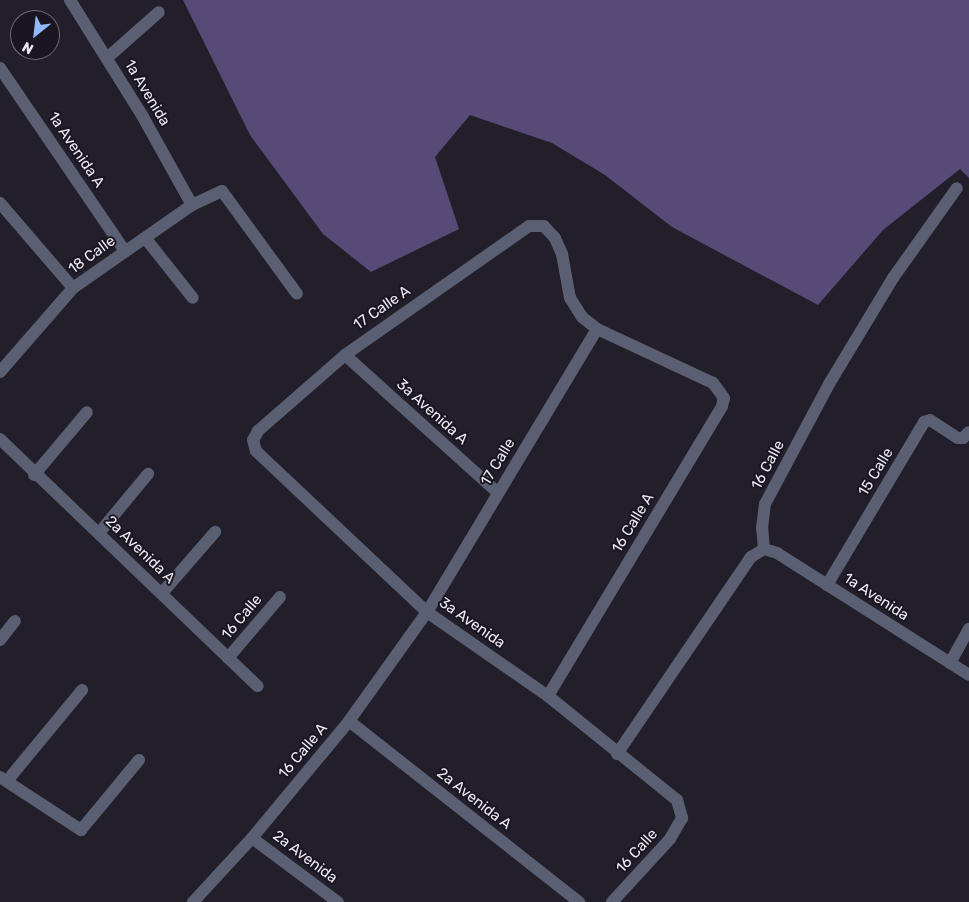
<!DOCTYPE html>
<html>
<head>
<meta charset="utf-8">
<style>
  body { margin:0 }
  #map { position:relative; width:969px; height:902px; overflow:hidden; background:#221f2a; font-family:Rubik,sans-serif }
  div>[style] { position:absolute }
  .forest>* { inset:0; background:#574a76 }
  .street>* { height:12px; margin:-6px; padding:0 6px; transform-origin:6px; border-radius:6px; background:#5a5f73 }
  span { translate:-50% -50%; white-space:nowrap; text-align:center; line-height:1.15; -webkit-text-stroke:4px #191620; paint-order:stroke }
  .street-label { font-size:15px; color:#ebe9f1 }
  .north { position:absolute; left:10px; top:10px; width:50px; height:50px; box-sizing:border-box; background:#191620; border:1px solid #6d6a74; border-radius:50%; rotate:209deg; font-size:14px; font-weight:700; line-height:20px; text-align:center; color:#ebe9f1 }
  .north::after { content:''; display:block; margin:auto; width:18px; height:22px; background:#91b8fd; clip-path:polygon(50% 0,100% 100%,50% 72%,0 100%) }
</style>
</head>
<body>
<div id="map">
  <div class="forest">
    <i style="clip-path:polygon(183px 0,969px 0,969px 178px,960px 169px,883px 230px,818px 305px,672px 227px,605px 175px,552px 143px,470px 115px,435px 157px,459px 229px,371px 272px,323px 234px,250px 135px)"></i>
  </div>
  <div class="street">
    <i style="left:70px;top:0;width:138px;rotate:58deg"></i>
    <i style="left:143px;top:117px;width:101px;rotate:60.9deg"></i>
    <i style="left:107px;top:58px;width:69px;rotate:-41.5deg"></i>
    <i style="left:0;top:68px;width:222px;rotate:55.7deg"></i>
    <i style="left:0;top:203px;width:112px;rotate:49.3deg"></i>
    <i style="left:146px;top:239px;width:75px;rotate:51.5deg"></i>
    <i style="left:345px;top:355px;width:206px;rotate:42deg"></i>
    <i style="left:0;top:372px;width:111px;rotate:-49deg"></i>
    <i style="left:73px;top:288px;width:145px;rotate:-34.9deg"></i>
    <i style="left:192px;top:205px;width:33px;rotate:-25deg"></i>
    <i style="left:222px;top:191px;width:127px;rotate:53.9deg"></i>
    <i style="left:0;top:439px;width:357px;rotate:43.8deg"></i>
    <i style="left:34px;top:475px;width:82px;rotate:-49.9deg"></i>
    <i style="left:99px;top:533px;width:77px;rotate:-50.3deg"></i>
    <i style="left:764px;top:549px;width:21px;rotate:-95deg"></i>
    <i style="left:762px;top:528px;width:24px;rotate:-83deg"></i>
    <i style="left:765px;top:504px;width:136px;rotate:-61.9deg"></i>
    <i style="left:829px;top:384px;width:124px;rotate:-58.9deg"></i>
    <i style="left:893px;top:278px;width:110px;rotate:-54.6deg"></i>
    <i style="left:764px;top:549px;width:14px;rotate:17deg"></i>
    <i style="left:777px;top:553px;width:227px;rotate:32.4deg"></i>
    <i style="left:827px;top:585px;width:190px;rotate:-59.2deg"></i>
    <i style="left:924px;top:422px;width:6px;rotate:-18deg"></i>
    <i style="left:930px;top:420px;width:33px;rotate:33deg"></i>
    <i style="left:958px;top:438px;width:5px"></i>
    <i style="left:963px;top:438px;width:8px;rotate:-45deg"></i>
    <i style="left:162px;top:593px;width:81px;rotate:-49deg"></i>
    <i style="left:0;top:640px;width:24px;rotate:-52deg"></i>
    <i style="left:228px;top:658px;width:80px;rotate:-49.6deg"></i>
    <i style="left:950px;top:663px;width:39px;rotate:-61deg"></i>
    <i style="left:548px;top:696px;width:338px;rotate:-59deg"></i>
    <i style="left:722px;top:406px;width:8px;rotate:-76deg"></i>
    <i style="left:724px;top:398px;width:19px;rotate:-126deg"></i>
    <i style="left:713px;top:383px;width:128px;rotate:-155deg"></i>
    <i style="left:597px;top:329px;width:19px;rotate:-141deg"></i>
    <i style="left:582px;top:317px;width:22px;rotate:-122deg"></i>
    <i style="left:570px;top:298px;width:45px;rotate:-100.3deg"></i>
    <i style="left:562px;top:254px;width:17px;rotate:-114deg"></i>
    <i style="left:555px;top:238px;width:16px;rotate:-133deg"></i>
    <i style="left:544px;top:226px;width:15px;rotate:180deg"></i>
    <i style="left:529px;top:226px;width:225px;rotate:145deg"></i>
    <i style="left:345px;top:355px;width:116px;rotate:138.9deg"></i>
    <i style="left:258px;top:431px;width:10px;rotate:119deg"></i>
    <i style="left:253px;top:440px;width:11px;rotate:75deg"></i>
    <i style="left:256px;top:451px;width:235px;rotate:43.3deg"></i>
    <i style="left:427px;top:612px;width:147px;rotate:34.8deg"></i>
    <i style="left:548px;top:696px;width:166px;rotate:38.9deg"></i>
    <i style="left:677px;top:800px;width:19px;rotate:74deg"></i>
    <i style="left:682px;top:818px;width:24px;rotate:120deg"></i>
    <i style="left:670px;top:839px;width:86px;rotate:132.6deg"></i>
    <i style="left:349px;top:721px;width:293px;rotate:38.2deg"></i>
    <i style="left:617px;top:754px;width:238px;rotate:-55.8deg"></i>
    <i style="left:751px;top:557px;width:15px;rotate:-32deg"></i>
    <i style="left:0;top:777px;width:97px;rotate:33.2deg"></i>
    <i style="left:81px;top:830px;width:91px;rotate:-50.4deg"></i>
    <i style="left:7px;top:781px;width:118px;rotate:-50.5deg"></i>
    <i style="left:252px;top:838px;width:107px;rotate:36.7deg"></i>
    <i style="left:193px;top:902px;width:87px;rotate:-47.3deg"></i>
    <i style="left:252px;top:838px;width:152px;rotate:-50.3deg"></i>
    <i style="left:349px;top:721px;width:134px;rotate:-54.4deg"></i>
    <i style="left:427px;top:612px;width:330px;rotate:-59deg"></i>
  </div>
  <div class="street-label">
    <span style="left:147px;top:93px;rotate:59deg">1a Avenida</span>
    <span style="left:76px;top:150px;rotate:56deg">1a Avenida A</span>
    <span style="left:92px;top:255px;rotate:-36deg">18 Calle</span>
    <span style="left:382px;top:308px;rotate:-35deg">17 Calle A</span>
    <span style="left:432px;top:412px;rotate:42deg">3a Avenida A</span>
    <span style="left:498px;top:462px;rotate:-59deg">17 Calle</span>
    <span style="left:768px;top:465px;rotate:-62deg">16 Calle</span>
    <span style="left:876px;top:472px;rotate:-59deg">15 Calle</span>
    <span style="left:633px;top:523px;rotate:-59deg">16 Calle A</span>
    <span style="left:140px;top:550px;rotate:44deg">2a Avenida A</span>
    <span style="left:876px;top:597px;rotate:33deg">1a Avenida</span>
    <span style="left:242px;top:617px;rotate:-50deg">16 Calle</span>
    <span style="left:472px;top:623px;rotate:35deg">3a Avenida</span>
    <span style="left:303px;top:751px;rotate:-50deg">16 Calle A</span>
    <span style="left:474px;top:799px;rotate:38deg">2a Avenida A</span>
    <span style="left:637px;top:851px;rotate:-48deg">16 Calle</span>
    <span style="left:305px;top:857px;rotate:37deg">2a Avenida</span>
  </div>
  <div class="north">N</div>
</div>
</body>
</html>
